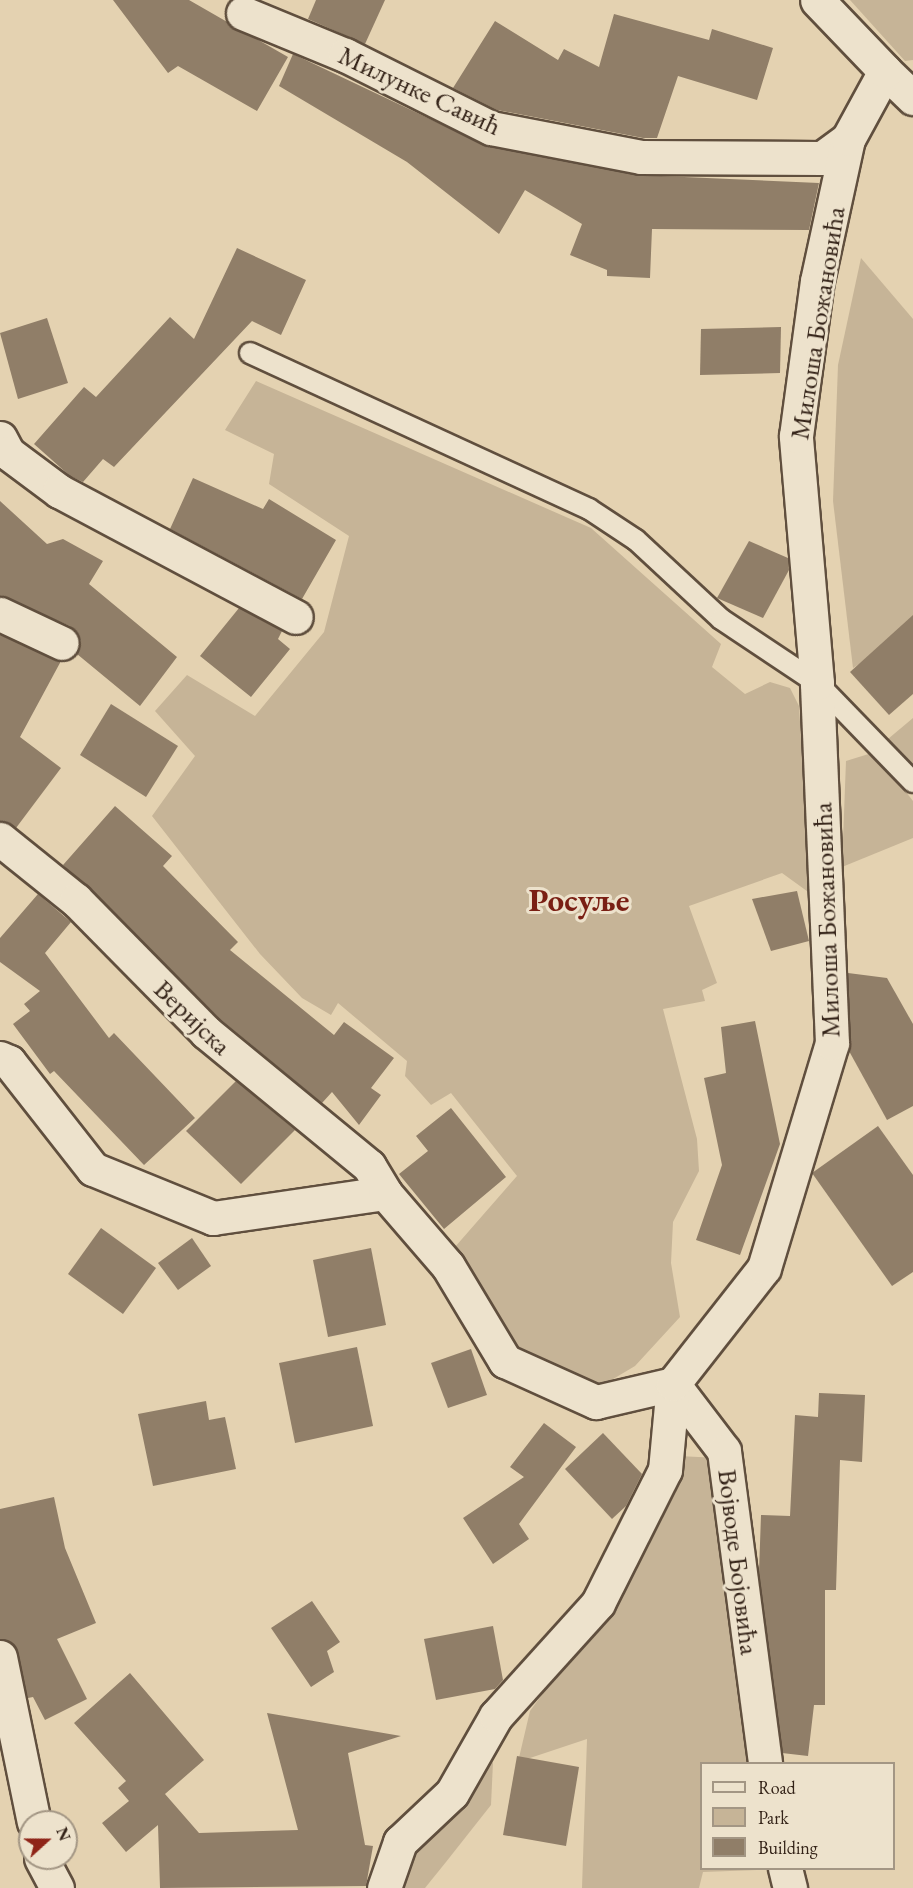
<!DOCTYPE html>
<html>
<head>
<meta charset="utf-8">
<style>
  body { margin:0 }
  #map { position:relative; width:913px; height:1888px; overflow:hidden; background:#e4d2b1; font-family:"EB Garamond",serif }
  div>[style] { position:absolute }
  .green>* { inset:0; background:#c6b497 }
  .building>* { inset:0; background:#907e68 }
  .roads { filter:drop-shadow(2px 0 #604f3e) drop-shadow(-2px 0 #604f3e) drop-shadow(0 2px #604f3e) drop-shadow(0 -2px #604f3e) }
  .lane>* { height:20px; margin:-10px; padding:0 10px; transform-origin:10px; border-radius:10px; background:#ede2cc }
  .street>* { height:33px; margin:-16.5px; padding:0 16.5px; transform-origin:16.5px; border-radius:16.5px; background:#ede2cc }
  span { translate:-50% -50%; white-space:nowrap; text-align:center; line-height:1.15; -webkit-text-stroke:6px #ede2cc; paint-order:stroke }
  .street-label { font-size:27px; color:#342318 }
  .district-label { font-size:33px; color:#7a1f14; font-weight:700 }
  .legend { position:absolute; left:700px; top:1762px; width:195px; height:108px; box-sizing:border-box; background:#ede2cc; border:2px solid #a39684; margin:0; padding:8px 10px; list-style:none; font-size:18px; color:#342318 }
  .legend li { display:flex; align-items:center; gap:12px; height:30px }
  .legend b { width:30px; border:2px solid #a39684 }
  .north { position:absolute; left:18px; top:1810px; width:60px; height:60px; box-sizing:border-box; background:#ede2cc; border:2px solid #a39684; border-radius:50%; rotate:69deg; font-size:16px; font-weight:700; line-height:24px; text-align:center; color:#342318 }
  .north::after { content:''; display:block; margin:auto; width:21px; height:27px; background:#8f2418; clip-path:polygon(50% 0,100% 100%,50% 72%,0 100%) }
</style>
</head>
<body>
<div id="map">
  <div class="green">
    <i style="clip-path:polygon(850px 0,913px 0,913px 60px,905px 61px)"></i>
    <i style="clip-path:polygon(861px 258px,913px 319px,913px 628px,853px 668px,833px 501px,838px 365px)"></i>
    <i style="clip-path:polygon(256px 381px,591px 528px,721px 644px,712px 667px,745px 694px,770px 682px,790px 688px,799px 706px,811px 894px,782px 873px,689px 906px,717px 983px,702px 990px,705px 1001px,663px 1009px,697px 1139px,699px 1171px,673px 1222px,671px 1263px,680px 1317px,635px 1366px,603px 1385px,516px 1351px,455px 1247px,517px 1176px,451px 1093px,431px 1105px,405px 1076px,407px 1061px,338px 1003px,331px 1015px,302px 998px,260px 954px,152px 816px,195px 756px,155px 711px,187px 675px,255px 716px,324px 632px,349px 536px,269px 484px,274px 454px,225px 430px)"></i>
    <i style="clip-path:polygon(913px 718px,913px 765px,888px 739px)"></i>
    <i style="clip-path:polygon(875px 752px,913px 801px,913px 838px,842px 867px,846px 761px)"></i>
    <i style="clip-path:polygon(678px 1456px,719px 1458px,747px 1763px,702px 1764px,702px 1868px,757px 1870px,703px 1872px,699px 1888px,582px 1888px,587px 1739px,518px 1762px,530px 1711px,607px 1606px)"></i>
    <i style="clip-path:polygon(493px 1762px,491px 1805px,446px 1862px,425px 1888px,392px 1888px,410px 1849px)"></i>
  </div>
  <div class="building">
    <i style="clip-path:polygon(113px 0,189px 0,288px 57px,257px 111px,178px 66px,168px 73px)"></i>
    <i style="clip-path:polygon(316px 0,385px 0,365px 44px,308px 19px)"></i>
    <i style="clip-path:polygon(614px 14px,709px 40px,712px 29px,773px 48px,757px 100px,678px 76px,657px 138px,643px 138px,497px 110px,453px 88px,495px 21px,558px 60px,564px 49px,599px 67px)"></i>
    <i style="clip-path:polygon(293px 54px,487px 146px,638px 175px,819px 183px,809px 230px,652px 229px,650px 278px,607px 276px,607px 270px,570px 255px,582px 224px,525px 190px,499px 234px,407px 162px,279px 86px)"></i>
    <i style="clip-path:polygon(237px 248px,306px 280px,281px 335px,252px 321px,114px 467px,103px 459px,83px 482px,70px 476px,34px 444px,84px 387px,96px 397px,170px 317px,194px 339px)"></i>
    <i style="clip-path:polygon(47px 318px,68px 383px,18px 399px,0 333px)"></i>
    <i style="clip-path:polygon(781px 327px,780px 373px,700px 375px,701px 329px)"></i>
    <i style="clip-path:polygon(193px 478px,263px 509px,269px 499px,336px 540px,302px 599px,170px 529px)"></i>
    <i style="clip-path:polygon(0 501px,47px 544px,63px 539px,103px 561px,89px 584px,177px 657px,140px 706px,77px 654px,81px 641px,70px 626px,0 596px)"></i>
    <i style="clip-path:polygon(749px 541px,788px 558px,789px 570px,763px 618px,717px 598px)"></i>
    <i style="clip-path:polygon(239px 608px,282px 631px,278px 639px,290px 649px,251px 697px,200px 656px)"></i>
    <i style="clip-path:polygon(913px 615px,913px 694px,889px 715px,850px 672px)"></i>
    <i style="clip-path:polygon(0 635px,61px 661px,20px 737px,61px 768px,16px 828px,0 821px)"></i>
    <i style="clip-path:polygon(111px 704px,178px 746px,146px 797px,80px 755px)"></i>
    <i style="clip-path:polygon(115px 806px,172px 856px,163px 866px,238px 942px,230px 950px,334px 1035px,344px 1022px,394px 1058px,371px 1088px,381px 1095px,359px 1125px,332px 1092px,322px 1103px,219px 1018px,63px 865px)"></i>
    <i style="clip-path:polygon(797px 891px,809px 941px,771px 951px,752px 899px)"></i>
    <i style="clip-path:polygon(38px 894px,71px 922px,45px 953px,109px 1038px,114px 1033px,195px 1118px,144px 1165px,54px 1071px,50px 1074px,13px 1024px,30px 1011px,24px 1004px,40px 991px,0 962px,0 938px)"></i>
    <i style="clip-path:polygon(848px 973px,887px 978px,913px 1024px,913px 1106px,887px 1120px,849px 1051px)"></i>
    <i style="clip-path:polygon(755px 1021px,780px 1144px,740px 1255px,696px 1240px,722px 1165px,704px 1078px,726px 1073px,721px 1027px)"></i>
    <i style="clip-path:polygon(236px 1081px,295px 1130px,241px 1184px,186px 1131px)"></i>
    <i style="clip-path:polygon(451px 1108px,506px 1177px,444px 1229px,399px 1174px,428px 1151px,416px 1136px)"></i>
    <i style="clip-path:polygon(878px 1126px,913px 1175px,913px 1272px,892px 1286px,812px 1173px)"></i>
    <i style="clip-path:polygon(101px 1228px,156px 1268px,123px 1314px,68px 1274px)"></i>
    <i style="clip-path:polygon(192px 1238px,211px 1266px,178px 1290px,158px 1263px)"></i>
    <i style="clip-path:polygon(371px 1248px,386px 1325px,328px 1337px,313px 1260px)"></i>
    <i style="clip-path:polygon(357px 1347px,373px 1426px,295px 1443px,279px 1363px)"></i>
    <i style="clip-path:polygon(471px 1349px,487px 1395px,448px 1408px,431px 1363px)"></i>
    <i style="clip-path:polygon(819px 1393px,865px 1395px,862px 1462px,840px 1460px,836px 1590px,825px 1590px,825px 1705px,814px 1705px,808px 1756px,782px 1753px,759px 1572px,761px 1515px,790px 1516px,795px 1415px,818px 1417px)"></i>
    <i style="clip-path:polygon(206px 1401px,209px 1420px,225px 1417px,236px 1469px,153px 1486px,138px 1414px)"></i>
    <i style="clip-path:polygon(544px 1423px,576px 1447px,519px 1524px,529px 1539px,493px 1564px,463px 1518px,524px 1477px,510px 1467px)"></i>
    <i style="clip-path:polygon(603px 1433px,642px 1474px,626px 1506px,612px 1519px,565px 1469px)"></i>
    <i style="clip-path:polygon(54px 1497px,65px 1548px,96px 1623px,57px 1639px,87px 1699px,45px 1720px,33px 1697px,28px 1698px,14px 1645px,0 1639px,0 1509px)"></i>
    <i style="clip-path:polygon(312px 1601px,340px 1642px,327px 1651px,334px 1672px,311px 1687px,271px 1628px)"></i>
    <i style="clip-path:polygon(493px 1626px,503px 1680px,495px 1689px,436px 1700px,424px 1639px)"></i>
    <i style="clip-path:polygon(130px 1673px,204px 1760px,165px 1794px,199px 1833px,298px 1830px,267px 1713px,401px 1736px,348px 1753px,365px 1845px,373px 1846px,366px 1886px,160px 1888px,158px 1825px,126px 1852px,102px 1823px,129px 1801px,118px 1788px,126px 1781px,74px 1723px)"></i>
    <i style="clip-path:polygon(517px 1756px,579px 1767px,566px 1846px,503px 1835px)"></i>
  </div>
  <div class="roads">
    <div class="lane">
      <i style="left:250px;top:353px;width:373px;rotate:24.7deg"></i>
      <i style="left:589px;top:509px;width:56px;rotate:33.4deg"></i>
      <i style="left:636px;top:540px;width:116px;rotate:42.9deg"></i>
      <i style="left:721px;top:619px;width:115px;rotate:33.7deg"></i>
      <i style="left:817px;top:683px;width:138px;rotate:45.9deg"></i>
    </div>
    <div class="street">
      <i style="left:243px;top:13px;width:110px;rotate:22.4deg"></i>
      <i style="left:345px;top:55px;width:163px;rotate:26.6deg"></i>
      <i style="left:491px;top:128px;width:153px;rotate:10.9deg"></i>
      <i style="left:641px;top:157px;width:181px;rotate:0.3deg"></i>
      <i style="left:822px;top:158px;width:32px;rotate:-36deg"></i>
      <i style="left:885px;top:71px;width:39px;rotate:44deg"></i>
      <i style="left:0;top:438px;width:17px;rotate:62deg"></i>
      <i style="left:8px;top:453px;width:64px;rotate:36.7deg"></i>
      <i style="left:59px;top:491px;width:268px;rotate:28deg"></i>
      <i style="left:0;top:614px;width:68px;rotate:25.1deg"></i>
      <i style="left:0;top:839px;width:97px;rotate:38.8deg"></i>
      <i style="left:76px;top:900px;width:185px;rotate:45.4deg"></i>
      <i style="left:206px;top:1032px;width:211px;rotate:39.4deg"></i>
      <i style="left:369px;top:1166px;width:31px;rotate:59deg"></i>
      <i style="left:0;top:1058px;width:10px;rotate:24deg"></i>
      <i style="left:9px;top:1062px;width:136px;rotate:51.9deg"></i>
      <i style="left:93px;top:1169px;width:130px;rotate:22.2deg"></i>
      <i style="left:213px;top:1218px;width:174px;rotate:-8.3deg"></i>
      <i style="left:385px;top:1193px;width:96px;rotate:49.2deg"></i>
      <i style="left:448px;top:1266px;width:111px;rotate:59deg"></i>
      <i style="left:505px;top:1361px;width:100px;rotate:24.3deg"></i>
      <i style="left:596px;top:1402px;width:79px;rotate:-13.2deg"></i>
      <i style="left:673px;top:1384px;width:84px;rotate:52.7deg"></i>
      <i style="left:724px;top:1451px;width:316px;rotate:82.5deg"></i>
      <i style="left:0;top:1657px;width:168px;rotate:78.4deg"></i>
      <i style="left:41px;top:1858px;width:34px;rotate:62deg"></i>
      <i style="left:785px;top:1868px;width:21px;rotate:76deg"></i>
      <i style="left:384px;top:1888px;width:49px;rotate:-70.8deg"></i>
      <i style="left:400px;top:1842px;width:71px;rotate:-43.3deg"></i>
      <i style="left:452px;top:1793px;width:89px;rotate:-60.3deg"></i>
      <i style="left:496px;top:1716px;width:152px;rotate:-47.9deg"></i>
      <i style="left:598px;top:1603px;width:149px;rotate:-63.3deg"></i>
      <i style="left:665px;top:1470px;width:86px;rotate:-84.7deg"></i>
      <i style="left:673px;top:1384px;width:147px;rotate:-51.9deg"></i>
      <i style="left:764px;top:1268px;width:235px;rotate:-73.2deg"></i>
      <i style="left:832px;top:1043px;width:360px;rotate:-92.4deg"></i>
      <i style="left:817px;top:683px;width:248px;rotate:-94.9deg"></i>
      <i style="left:796px;top:436px;width:156px;rotate:-82.3deg"></i>
      <i style="left:817px;top:281px;width:145px;rotate:-77.7deg"></i>
      <i style="left:848px;top:139px;width:77px;rotate:-61.4deg"></i>
      <i style="left:885px;top:71px;width:98px;rotate:-133.8deg"></i>
    </div>
  </div>
  <div class="street-label">
    <span style="left:420px;top:90px;rotate:25deg">Милунке Савић</span>
    <span style="left:817px;top:323px;rotate:-81deg">Милоша Божановића</span>
    <span style="left:826px;top:920px;rotate:-92deg">Милоша Божановића</span>
    <span style="left:193px;top:1017px;rotate:44deg">Веријска</span>
    <span style="left:739px;top:1562px;rotate:83deg">Војводе Бојовића</span>
  </div>
  <div class="district-label">
    <span style="left:579px;top:900px">Росуље</span>
  </div>
  <ul class="legend">
  <li><b style="height:8px;background:#ede2cc"></b>Road</li>
  <li><b style="height:16px;background:#c6b497"></b>Park</li>
  <li><b style="height:16px;background:#907e68"></b>Building</li>
  </ul>
  <div class="north">N</div>
</div>
</body>
</html>
